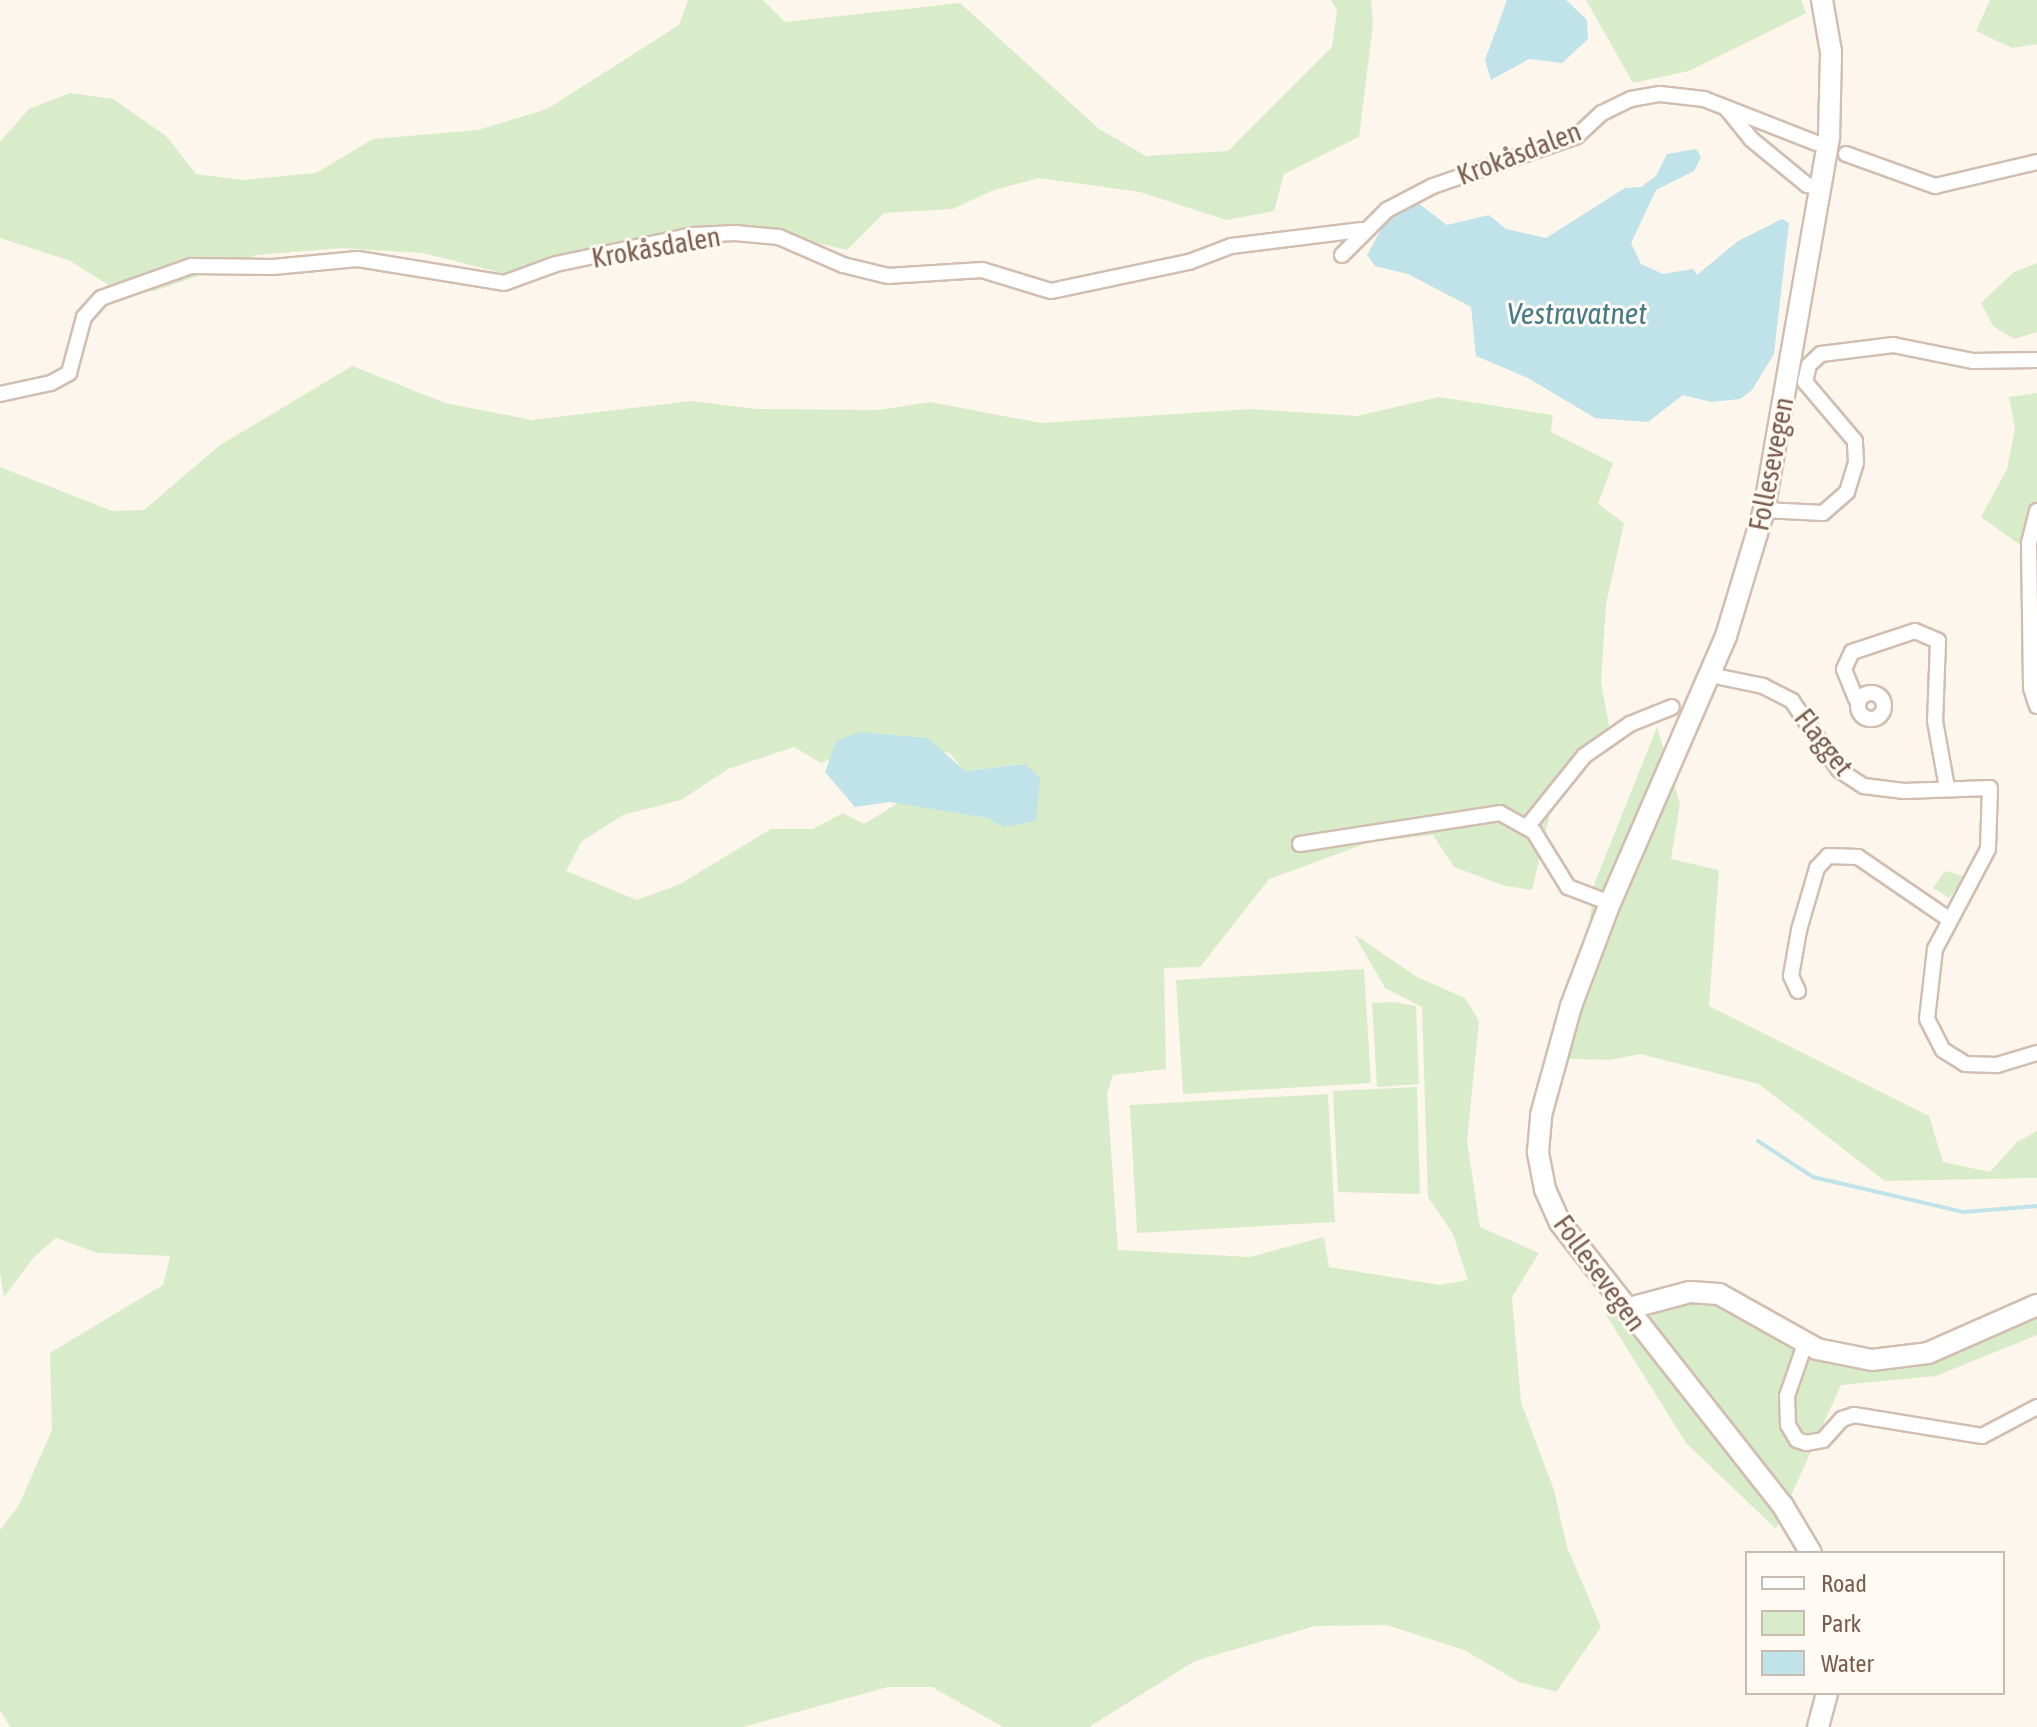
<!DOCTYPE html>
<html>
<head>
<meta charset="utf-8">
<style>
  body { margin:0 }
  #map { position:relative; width:2037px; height:1727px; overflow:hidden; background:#fdf6ec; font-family:"Asap Condensed",sans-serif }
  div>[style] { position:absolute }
  .green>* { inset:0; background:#d8ecc9 }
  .water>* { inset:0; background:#bfe3e8 }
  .stream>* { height:4px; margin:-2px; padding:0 2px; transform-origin:2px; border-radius:2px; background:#bfe3e8 }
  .roads { filter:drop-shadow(2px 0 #d1beb0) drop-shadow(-2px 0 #d1beb0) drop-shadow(0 2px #d1beb0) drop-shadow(0 -2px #d1beb0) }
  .street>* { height:14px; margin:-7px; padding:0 7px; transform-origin:7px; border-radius:7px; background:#fff }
  .street>.ring { margin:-7px; padding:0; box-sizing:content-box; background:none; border:14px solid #fff; border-radius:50% }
  .secondary>* { height:20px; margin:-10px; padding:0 10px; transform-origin:10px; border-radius:10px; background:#fff }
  span { translate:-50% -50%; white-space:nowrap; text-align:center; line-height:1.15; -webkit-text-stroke:6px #fffaf3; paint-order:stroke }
  .street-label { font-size:28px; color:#7a5c4d }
  .water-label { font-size:30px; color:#437c86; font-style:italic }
  .legend { position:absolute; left:1745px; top:1551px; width:260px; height:144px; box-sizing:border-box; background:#fffaf3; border:2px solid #cabbb1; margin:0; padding:10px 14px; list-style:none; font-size:24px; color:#7a5c4d }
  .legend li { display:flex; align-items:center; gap:16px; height:40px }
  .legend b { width:40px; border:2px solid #cabbb1 }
</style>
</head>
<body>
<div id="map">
  <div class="green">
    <i style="clip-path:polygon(688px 0,763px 0,785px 22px,960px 3px,1099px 129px,1146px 156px,1228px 151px,1332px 47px,1337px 10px,1331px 0,1371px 0,1373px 24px,1359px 137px,1284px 174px,1274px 211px,1226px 220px,1140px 192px,1039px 178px,991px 191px,953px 209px,884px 213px,847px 250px,739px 225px,693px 226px,510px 275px,423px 253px,342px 248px,256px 255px,155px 291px,120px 292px,70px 261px,0 238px,0 142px,29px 109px,70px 93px,113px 99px,166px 136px,196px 174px,242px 180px,316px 173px,373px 139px,478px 130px,547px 109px,679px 25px)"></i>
    <i style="clip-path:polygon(1586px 0,1801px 0,1806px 13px,1689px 71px,1633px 83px)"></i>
    <i style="clip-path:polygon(1990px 0,2037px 0,2037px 44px,2012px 48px,1976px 31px)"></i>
    <i style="clip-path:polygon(2037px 263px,2037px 332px,2014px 339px,1993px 326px,1981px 303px,2014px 272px)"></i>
    <i style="clip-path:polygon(evenodd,352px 366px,445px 403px,532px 420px,691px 401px,757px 409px,879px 410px,930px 402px,1041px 423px,1251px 409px,1357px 416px,1439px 397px,1553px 415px,1551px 432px,1613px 463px,1598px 504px,1624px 523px,1606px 604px,1601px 682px,1611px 736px,1584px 759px,1551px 809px,1532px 890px,1505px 886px,1454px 867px,1433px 835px,1370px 842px,1269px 879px,1200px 967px,1164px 968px,1166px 1069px,1113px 1075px,1107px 1093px,1118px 1250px,1250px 1257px,1324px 1237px,1329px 1267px,1440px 1285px,1468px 1280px,1453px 1234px,1428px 1197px,1422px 1007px,1385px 988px,1354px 934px,1417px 977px,1465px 998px,1479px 1021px,1467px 1141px,1480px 1227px,1539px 1253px,1512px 1297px,1521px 1402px,1554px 1490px,1567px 1547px,1601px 1627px,1556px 1692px,1519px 1682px,1464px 1650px,1387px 1625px,1315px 1626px,1195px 1661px,1089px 1727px,1003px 1727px,932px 1687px,888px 1687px,743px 1727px,10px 1727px,0 1710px,0 1530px,19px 1505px,52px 1430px,50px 1353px,163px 1285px,170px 1256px,98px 1253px,56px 1238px,34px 1257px,4px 1297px,0 1273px,0 467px,112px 511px,144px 510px,220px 445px,352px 366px,836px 741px,950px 753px,964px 771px,1025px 764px,1004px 827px,987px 818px,898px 803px,864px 824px,843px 813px,813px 829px,771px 829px,680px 884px,637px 900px,566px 871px,582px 841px,623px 815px,681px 800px,728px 769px,794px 747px,821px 763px,830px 759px,836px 741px)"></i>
    <i style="clip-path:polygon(2037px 393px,2037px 585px,2031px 588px,2033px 554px,1981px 517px,2007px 469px,2015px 429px,2009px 397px)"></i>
    <i style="clip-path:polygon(1657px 727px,1680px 804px,1671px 859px,1719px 870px,1709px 1006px,1929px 1116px,1943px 1162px,1990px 1172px,2017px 1142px,2037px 1131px,2037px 1178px,1885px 1181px,1759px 1084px,1640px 1054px,1610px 1060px,1547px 1058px,1577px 1011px,1595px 882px)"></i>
    <i style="clip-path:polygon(1945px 871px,1966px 877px,1949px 898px,1933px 888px)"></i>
    <i style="clip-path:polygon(1364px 969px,1371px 1083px,1183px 1094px,1176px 980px)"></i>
    <i style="clip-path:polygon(1394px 1002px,1416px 1006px,1419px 1084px,1377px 1087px,1372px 1003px)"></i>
    <i style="clip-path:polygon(1417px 1087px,1420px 1194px,1338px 1192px,1333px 1091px)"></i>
    <i style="clip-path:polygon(1328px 1094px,1335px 1222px,1137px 1233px,1130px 1105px)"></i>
    <i style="clip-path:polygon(1710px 1289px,1838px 1357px,1921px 1350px,2037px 1299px,2037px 1335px,1936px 1376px,1841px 1385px,1776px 1529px,1686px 1443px,1606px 1315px)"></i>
  </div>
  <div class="water">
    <i style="clip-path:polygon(1507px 0,1566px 0,1587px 20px,1588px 39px,1562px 63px,1529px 59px,1491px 80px,1485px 60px)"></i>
    <i style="clip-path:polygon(1696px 149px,1701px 157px,1694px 171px,1656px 190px,1631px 243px,1641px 264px,1663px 274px,1693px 269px,1697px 275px,1738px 241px,1782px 219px,1789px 223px,1774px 354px,1752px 390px,1740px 399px,1711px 402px,1683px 395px,1648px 422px,1595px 418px,1528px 378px,1476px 356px,1471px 307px,1408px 274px,1375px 266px,1367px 255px,1384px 224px,1418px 203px,1447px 225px,1489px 215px,1506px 229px,1546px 238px,1625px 188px,1641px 187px,1656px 176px,1667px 154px)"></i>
    <i style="clip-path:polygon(859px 732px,928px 738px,965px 771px,1025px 764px,1040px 778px,1036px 821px,1004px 827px,987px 818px,890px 802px,855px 807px,825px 772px,836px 741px)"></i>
  </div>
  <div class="stream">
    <i style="left:1758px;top:1141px;width:66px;rotate:33.2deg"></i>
    <i style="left:1813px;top:1177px;width:155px;rotate:13.1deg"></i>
    <i style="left:1964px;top:1212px;width:73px;rotate:-4.7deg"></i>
  </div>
  <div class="roads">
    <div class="street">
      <i style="left:1727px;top:109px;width:38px;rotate:51deg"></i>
      <i style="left:1751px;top:139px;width:72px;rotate:39.4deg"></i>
      <i style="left:1807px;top:185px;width:14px;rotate:12deg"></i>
      <i style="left:1846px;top:154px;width:95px;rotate:19.8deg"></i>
      <i style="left:1935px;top:186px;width:105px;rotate:-13.2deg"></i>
      <i style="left:1342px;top:255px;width:64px;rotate:-45deg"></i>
      <i style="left:1387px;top:210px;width:52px;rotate:-27.6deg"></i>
      <i style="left:1433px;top:186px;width:152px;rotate:-19.1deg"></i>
      <i style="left:1577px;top:136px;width:34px;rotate:-43deg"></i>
      <i style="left:1602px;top:113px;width:32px;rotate:-26deg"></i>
      <i style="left:1631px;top:99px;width:29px;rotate:-10deg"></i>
      <i style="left:1660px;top:94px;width:44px;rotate:6.5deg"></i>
      <i style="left:1704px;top:99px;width:120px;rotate:21.4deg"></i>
      <i style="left:0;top:394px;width:52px;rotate:-12.2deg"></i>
      <i style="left:51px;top:383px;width:21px;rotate:-29deg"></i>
      <i style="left:69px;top:373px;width:58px;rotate:-75deg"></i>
      <i style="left:84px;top:317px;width:25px;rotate:-48deg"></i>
      <i style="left:101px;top:298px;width:96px;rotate:-19.6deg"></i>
      <i style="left:191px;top:266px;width:82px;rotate:0.7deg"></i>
      <i style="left:273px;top:267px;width:85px;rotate:-5.4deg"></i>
      <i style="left:358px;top:259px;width:148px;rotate:9.3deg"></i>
      <i style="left:504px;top:283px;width:55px;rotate:-20.1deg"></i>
      <i style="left:556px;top:264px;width:141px;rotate:-11.9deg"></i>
      <i style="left:694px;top:235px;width:41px;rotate:-2.8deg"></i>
      <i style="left:735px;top:233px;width:44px;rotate:5.2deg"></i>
      <i style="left:779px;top:237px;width:70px;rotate:23.6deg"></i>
      <i style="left:843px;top:265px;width:46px;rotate:13.7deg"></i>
      <i style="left:888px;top:276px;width:94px;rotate:-3.7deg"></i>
      <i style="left:982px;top:270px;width:72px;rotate:16.9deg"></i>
      <i style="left:1051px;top:291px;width:141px;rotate:-11.9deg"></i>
      <i style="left:1189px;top:262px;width:45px;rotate:-20.9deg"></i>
      <i style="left:1231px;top:246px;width:132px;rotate:-7deg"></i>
      <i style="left:1764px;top:510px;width:59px;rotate:2.9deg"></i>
      <i style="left:1823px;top:513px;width:32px;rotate:-41deg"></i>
      <i style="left:1847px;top:492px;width:31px;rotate:-73deg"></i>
      <i style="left:1856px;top:462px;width:21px;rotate:-93deg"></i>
      <i style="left:1855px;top:441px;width:77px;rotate:-130.3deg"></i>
      <i style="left:1805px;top:382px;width:17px;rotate:-77deg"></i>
      <i style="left:1809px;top:365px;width:16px;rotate:-43deg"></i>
      <i style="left:1821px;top:354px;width:73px;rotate:-7.1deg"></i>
      <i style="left:1893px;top:345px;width:82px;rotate:11.3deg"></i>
      <i style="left:1973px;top:361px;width:64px;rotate:-0.9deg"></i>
      <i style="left:2037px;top:511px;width:32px;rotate:104deg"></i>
      <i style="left:2029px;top:542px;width:146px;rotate:89.2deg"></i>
      <i style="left:2031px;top:688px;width:19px;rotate:72deg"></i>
      <i style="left:1710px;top:675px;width:54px;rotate:11.7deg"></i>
      <i style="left:1763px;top:686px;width:33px;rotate:27deg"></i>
      <i style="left:1792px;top:701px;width:83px;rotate:55.7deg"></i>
      <i style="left:1839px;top:770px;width:30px;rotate:33deg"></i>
      <i style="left:1864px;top:786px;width:40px;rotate:7.1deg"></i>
      <i style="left:1904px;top:791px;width:86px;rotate:-2deg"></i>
      <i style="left:1990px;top:788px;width:61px;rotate:91.9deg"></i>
      <i style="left:1988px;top:849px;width:113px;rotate:117.9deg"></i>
      <i style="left:1935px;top:949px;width:70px;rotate:96.5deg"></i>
      <i style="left:1927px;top:1019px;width:35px;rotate:63deg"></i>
      <i style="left:1943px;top:1050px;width:26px;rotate:32deg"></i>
      <i style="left:1965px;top:1064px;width:32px;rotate:2deg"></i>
      <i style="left:1997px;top:1065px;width:42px;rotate:-16.7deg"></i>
      <i class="ring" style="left:1858px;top:693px;width:12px;height:12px"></i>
      <i style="left:1856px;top:699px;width:32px;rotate:-112deg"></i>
      <i style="left:1844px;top:669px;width:19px;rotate:-65deg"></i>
      <i style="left:1852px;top:652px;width:66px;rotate:-18.4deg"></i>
      <i style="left:1915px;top:631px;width:25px;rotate:23deg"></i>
      <i style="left:1938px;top:641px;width:80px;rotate:92.1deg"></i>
      <i style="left:1935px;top:721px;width:68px;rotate:79.8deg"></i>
      <i style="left:1527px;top:827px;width:91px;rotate:-51.2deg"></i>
      <i style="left:1584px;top:756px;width:56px;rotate:-34.8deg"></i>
      <i style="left:1630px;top:724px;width:45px;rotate:-22deg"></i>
      <i style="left:1300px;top:844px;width:202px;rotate:-8.8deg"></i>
      <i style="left:1500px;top:813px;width:39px;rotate:29deg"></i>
      <i style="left:1534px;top:832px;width:65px;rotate:58.3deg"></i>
      <i style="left:1568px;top:887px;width:45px;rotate:20.9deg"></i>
      <i style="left:1798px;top:991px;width:17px;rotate:-115deg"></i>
      <i style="left:1791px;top:976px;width:47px;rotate:-80.1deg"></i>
      <i style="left:1799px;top:930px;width:65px;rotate:-73.8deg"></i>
      <i style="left:1817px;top:868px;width:16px;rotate:-47deg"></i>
      <i style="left:1828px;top:856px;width:30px;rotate:2deg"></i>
      <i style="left:1858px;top:857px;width:108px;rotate:34.4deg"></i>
      <i style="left:1805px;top:1344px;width:55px;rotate:109.1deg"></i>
      <i style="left:1787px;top:1396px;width:29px;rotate:88deg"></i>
      <i style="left:1788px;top:1425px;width:17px;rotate:59deg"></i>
      <i style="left:1797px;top:1440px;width:9px;rotate:18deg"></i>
      <i style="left:1806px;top:1443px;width:17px;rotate:-10deg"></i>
      <i style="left:1823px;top:1440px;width:28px;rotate:-48deg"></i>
      <i style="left:1842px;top:1419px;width:13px;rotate:-18deg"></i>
      <i style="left:1854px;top:1415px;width:130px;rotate:9.3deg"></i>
      <i style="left:1982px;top:1436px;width:62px;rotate:-27.8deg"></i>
    </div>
    <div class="secondary">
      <i style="left:1626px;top:1309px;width:66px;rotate:-14.9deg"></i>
      <i style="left:1690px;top:1292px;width:29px;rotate:4deg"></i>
      <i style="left:1719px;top:1294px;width:112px;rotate:29.3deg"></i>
      <i style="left:1817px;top:1349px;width:56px;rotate:11.3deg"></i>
      <i style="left:1872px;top:1360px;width:56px;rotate:-7.1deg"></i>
      <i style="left:1928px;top:1353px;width:119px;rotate:-23.8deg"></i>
      <i style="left:1811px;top:1553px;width:55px;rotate:-120.8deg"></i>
      <i style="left:1783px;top:1506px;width:360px;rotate:-128.2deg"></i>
      <i style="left:1560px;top:1223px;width:37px;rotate:-114deg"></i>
      <i style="left:1545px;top:1189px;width:38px;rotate:-101deg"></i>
      <i style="left:1538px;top:1152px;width:37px;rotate:-85deg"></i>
      <i style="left:1541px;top:1115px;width:113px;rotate:-74.6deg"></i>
      <i style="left:1571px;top:1006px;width:110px;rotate:-69.3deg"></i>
      <i style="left:1610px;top:903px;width:291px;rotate:-66.5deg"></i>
      <i style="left:1726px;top:636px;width:132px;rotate:-73.2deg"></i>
      <i style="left:1764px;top:510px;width:380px;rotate:-80.1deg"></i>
      <i style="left:1829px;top:136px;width:84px;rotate:-88.6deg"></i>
      <i style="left:1831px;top:52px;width:53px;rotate:-99.8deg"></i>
      <i style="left:1818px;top:1727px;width:35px;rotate:-75deg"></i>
    </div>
  </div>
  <div class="street-label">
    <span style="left:1519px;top:153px;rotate:-21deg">Krokåsdalen</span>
    <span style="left:656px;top:247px;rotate:-10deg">Krokåsdalen</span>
    <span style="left:1771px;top:464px;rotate:-79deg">Follesevegen</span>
    <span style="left:1824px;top:742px;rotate:52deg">Flagget</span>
    <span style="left:1600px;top:1273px;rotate:54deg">Follesevegen</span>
  </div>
  <div class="water-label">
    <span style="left:1577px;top:313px">Vestravatnet</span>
  </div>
  <ul class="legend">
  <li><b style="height:10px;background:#fff"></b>Road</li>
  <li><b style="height:22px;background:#d8ecc9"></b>Park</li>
  <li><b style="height:22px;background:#bfe3e8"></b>Water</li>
  </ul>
</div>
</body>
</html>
